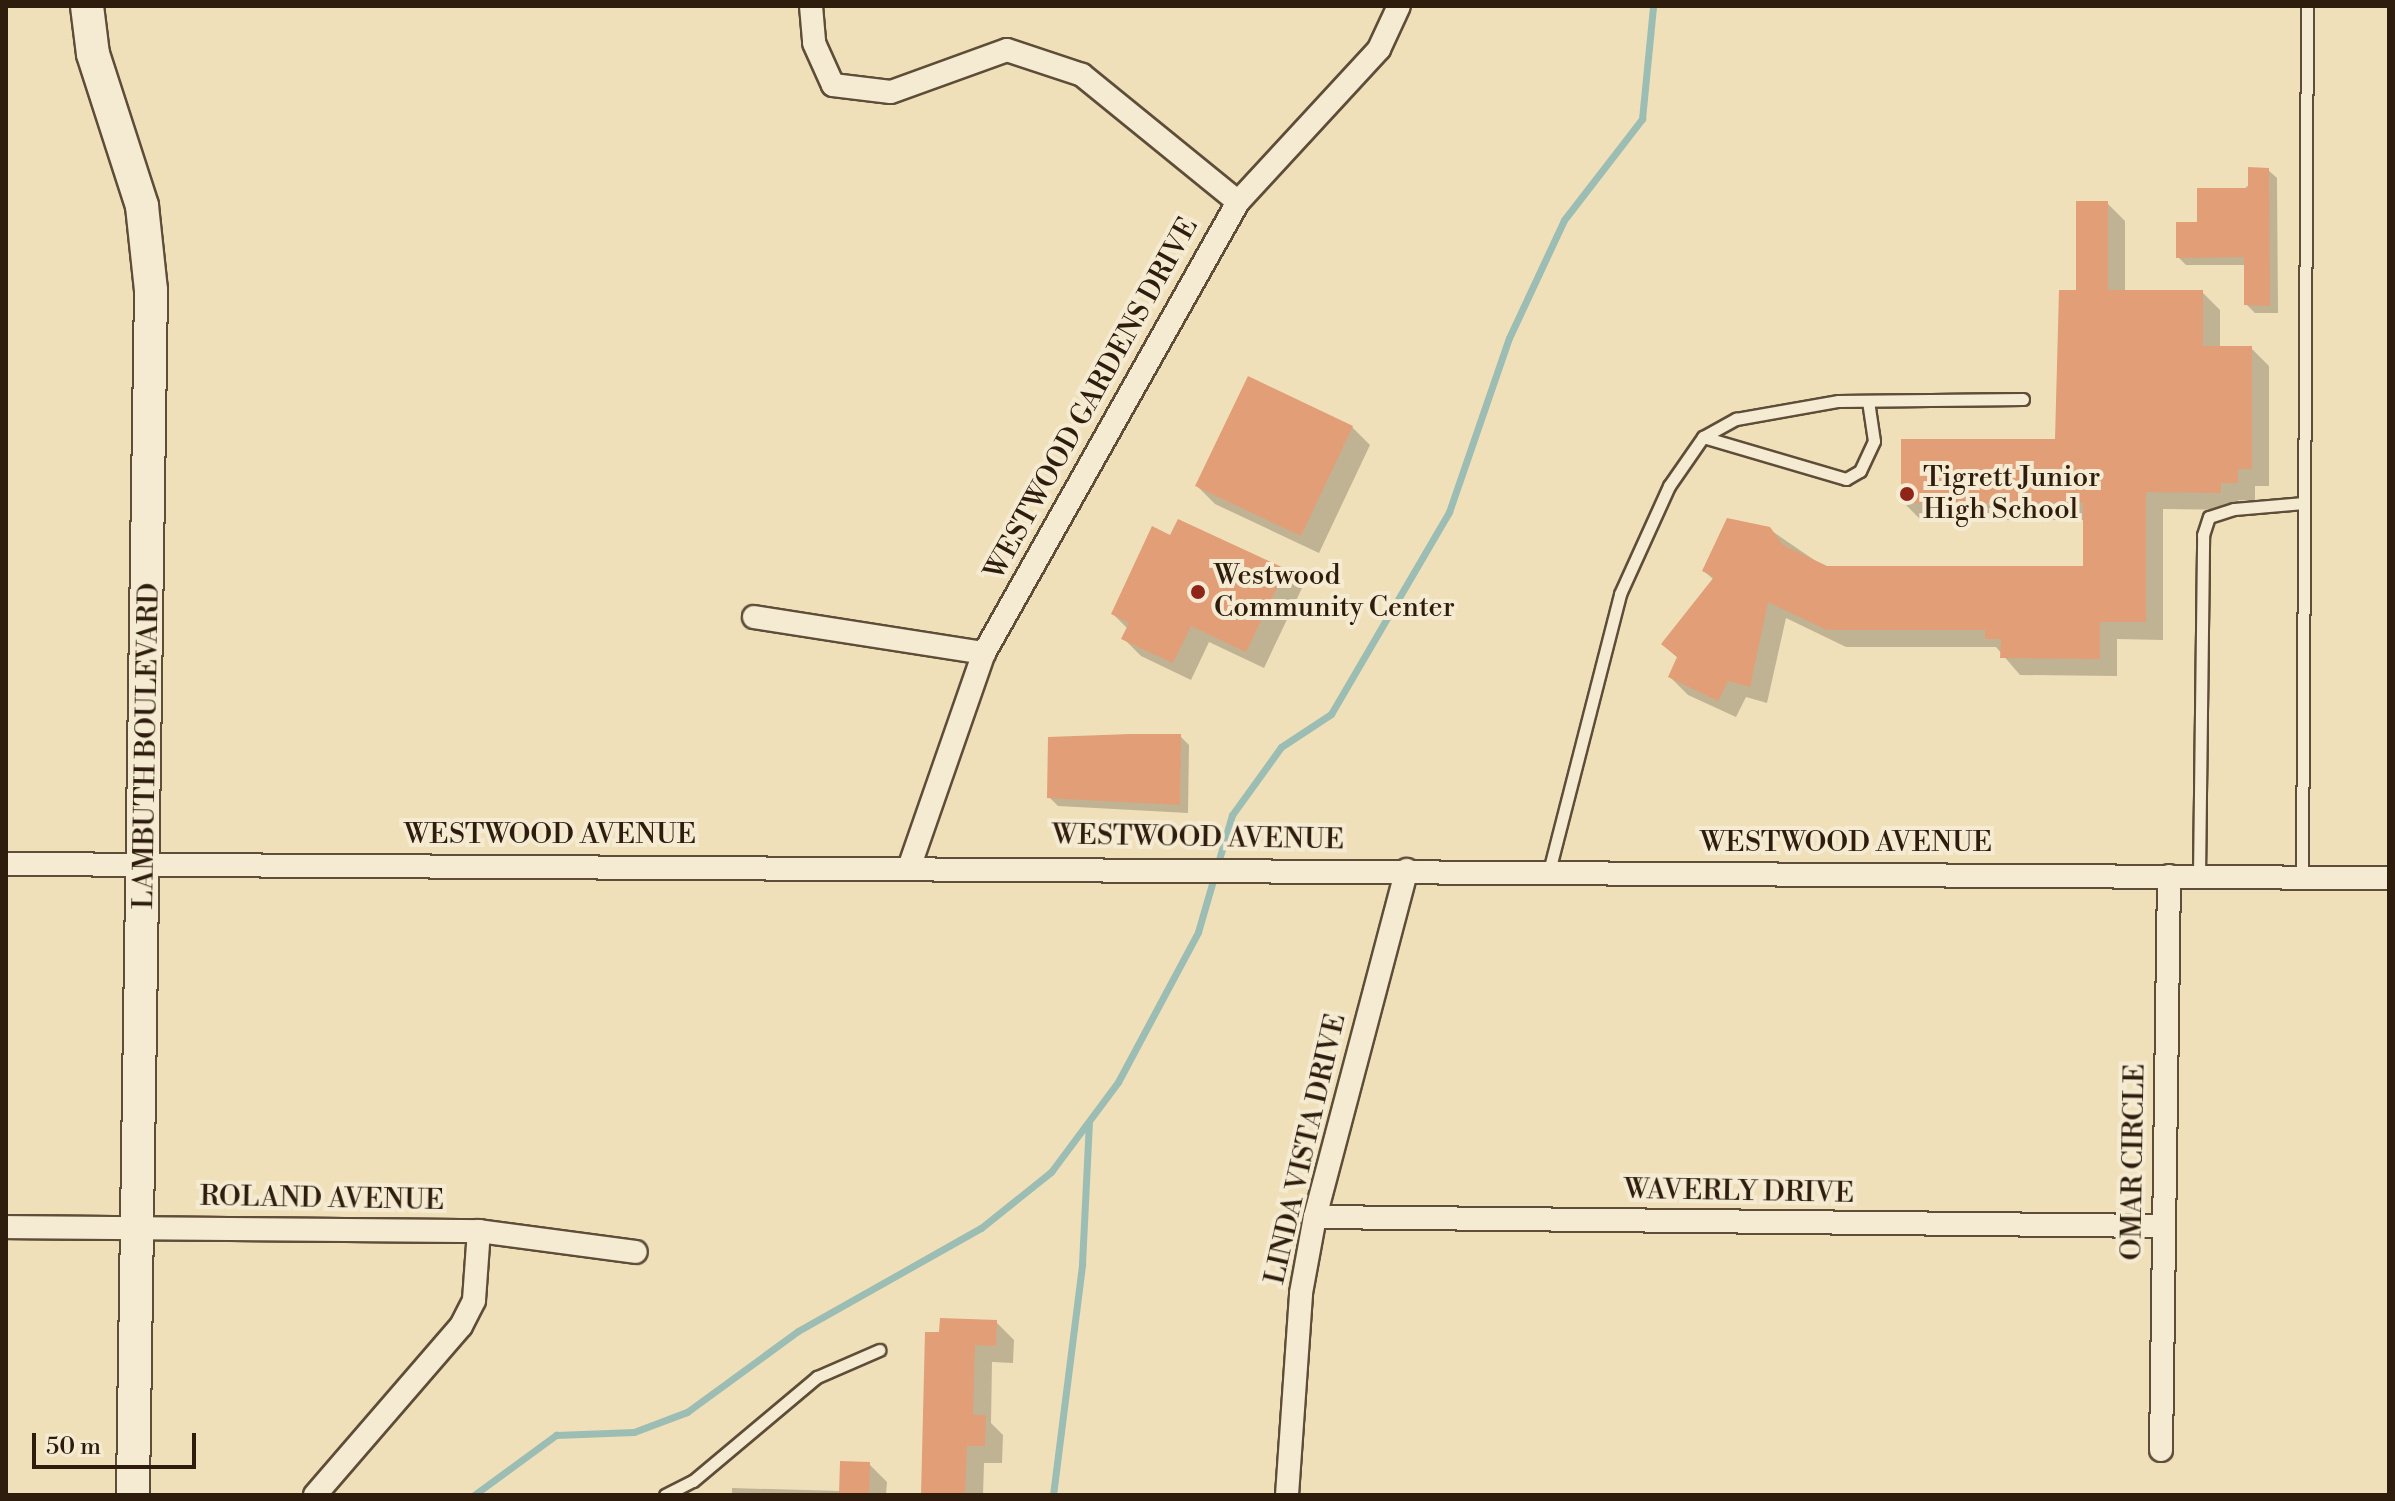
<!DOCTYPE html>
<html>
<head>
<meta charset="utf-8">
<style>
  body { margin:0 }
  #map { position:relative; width:2395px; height:1501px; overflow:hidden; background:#f0e0ba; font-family:"Libre Bodoni",serif }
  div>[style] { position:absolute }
  .shadow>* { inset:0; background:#0003 }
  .stream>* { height:7px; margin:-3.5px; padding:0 3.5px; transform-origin:3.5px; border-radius:3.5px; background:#9bbdb4 }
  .building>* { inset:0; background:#e19e77 }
  .roads { filter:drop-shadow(2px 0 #5e4d38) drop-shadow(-2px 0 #5e4d38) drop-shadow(0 2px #5e4d38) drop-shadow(0 -2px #5e4d38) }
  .lane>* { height:11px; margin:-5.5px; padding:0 5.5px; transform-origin:5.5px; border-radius:5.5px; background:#f5ebd2 }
  .street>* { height:22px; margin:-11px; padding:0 11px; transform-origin:11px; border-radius:11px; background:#f5ebd2 }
  .secondary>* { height:32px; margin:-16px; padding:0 16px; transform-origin:16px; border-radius:16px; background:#f5ebd2 }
  .dots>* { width:22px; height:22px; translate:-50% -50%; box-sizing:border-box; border:4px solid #f5ebd2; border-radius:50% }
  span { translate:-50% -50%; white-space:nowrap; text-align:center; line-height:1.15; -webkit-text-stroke:8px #f5ebd2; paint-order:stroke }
  .street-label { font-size:28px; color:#2e1c0d }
  .poi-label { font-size:28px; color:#2e1c0d }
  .left { translate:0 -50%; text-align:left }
  .frame { position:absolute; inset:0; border:8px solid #2e1c0d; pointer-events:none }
  .scale { position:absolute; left:32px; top:1433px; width:164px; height:36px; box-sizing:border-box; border:4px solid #2e1c0d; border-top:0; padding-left:10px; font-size:24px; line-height:28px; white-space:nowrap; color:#2e1c0d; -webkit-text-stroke:6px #f5ebd2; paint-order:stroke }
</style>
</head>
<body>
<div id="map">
  <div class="shadow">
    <i style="clip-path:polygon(2268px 170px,2277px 178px,2278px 313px,2255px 313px,2246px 304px,2246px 265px,2186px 265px,2178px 257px,2199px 224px)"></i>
    <i style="clip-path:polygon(2107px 203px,2125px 221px,2125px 292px,2202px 292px,2220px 310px,2220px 348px,2251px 348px,2269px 366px,2269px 486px,2255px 486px,2255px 501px,2238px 500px,2238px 510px,2163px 509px,2163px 640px,2117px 639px,2117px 676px,2020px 675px,1996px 647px,1846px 647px,1786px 618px,1767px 703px,1746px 697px,1736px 717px,1688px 695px,1670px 677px,1679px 659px,1663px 644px,1714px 580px,1704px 571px,1769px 529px,1826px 568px,2085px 568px,2085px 520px,1921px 520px,1903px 502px,2057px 441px,2078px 292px)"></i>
    <i style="clip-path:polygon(1352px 427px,1370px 445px,1319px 553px,1215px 504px,1197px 486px)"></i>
    <i style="clip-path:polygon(1171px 538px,1284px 571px,1302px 588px,1264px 668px,1209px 642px,1191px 680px,1141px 656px,1123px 638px,1128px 629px,1113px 614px)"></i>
    <i style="clip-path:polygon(1180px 736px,1189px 745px,1188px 813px,1058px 806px,1049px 797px)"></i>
    <i style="clip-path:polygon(996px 1322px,1014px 1340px,1013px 1363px,992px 1362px,991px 1423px,1003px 1435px,1002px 1463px,984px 1463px,983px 1495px,923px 1495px,927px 1334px)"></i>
    <i style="clip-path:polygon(869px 1464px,887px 1482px,886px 1495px,732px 1495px,732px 1488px,841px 1491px)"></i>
  </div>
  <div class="stream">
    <i style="left:474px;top:1495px;width:102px;rotate:-36.2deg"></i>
    <i style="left:556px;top:1435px;width:78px;rotate:-2.2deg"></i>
    <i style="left:634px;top:1432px;width:57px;rotate:-20.7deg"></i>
    <i style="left:687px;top:1412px;width:137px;rotate:-36.1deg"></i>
    <i style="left:798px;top:1331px;width:210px;rotate:-29.4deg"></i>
    <i style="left:981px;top:1228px;width:90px;rotate:-38.7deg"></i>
    <i style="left:1051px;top:1172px;width:112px;rotate:-53.3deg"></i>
    <i style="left:1118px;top:1082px;width:170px;rotate:-61.9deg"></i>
    <i style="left:1198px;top:932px;width:122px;rotate:-73.8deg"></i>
    <i style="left:1232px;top:815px;width:84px;rotate:-54.2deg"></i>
    <i style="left:1281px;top:747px;width:60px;rotate:-33.4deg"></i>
    <i style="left:1331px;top:714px;width:234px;rotate:-59.7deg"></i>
    <i style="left:1449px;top:512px;width:184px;rotate:-71deg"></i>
    <i style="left:1509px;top:338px;width:130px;rotate:-65deg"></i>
    <i style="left:1564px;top:220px;width:128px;rotate:-52.3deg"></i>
    <i style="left:1642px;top:119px;width:114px;rotate:-84.4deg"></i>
    <i style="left:1053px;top:1495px;width:233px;rotate:-82.8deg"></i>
    <i style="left:1082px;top:1264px;width:141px;rotate:-87.2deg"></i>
  </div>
  <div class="building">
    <i style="clip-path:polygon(2248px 167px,2269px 168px,2270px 306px,2244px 305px,2244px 257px,2176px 258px,2176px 222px,2197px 222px,2197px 188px,2248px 188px)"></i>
    <i style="clip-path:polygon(2076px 201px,2108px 201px,2108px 290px,2203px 290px,2203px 346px,2252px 346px,2252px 469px,2238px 469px,2238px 483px,2221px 483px,2221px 493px,2146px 492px,2146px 622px,2100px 622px,2100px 659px,2000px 658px,2001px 639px,1985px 639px,1985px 630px,1827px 630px,1768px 602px,1750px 687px,1728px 681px,1718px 701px,1668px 677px,1677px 657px,1661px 644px,1714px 577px,1702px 571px,1727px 518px,1770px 527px,1783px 545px,1827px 566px,2083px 566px,2083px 503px,1901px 503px,1901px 439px,2055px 439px,2059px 290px,2076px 290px)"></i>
    <i style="clip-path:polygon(1248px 376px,1353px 426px,1301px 536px,1195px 486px)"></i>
    <i style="clip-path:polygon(1178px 519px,1286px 569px,1246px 652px,1191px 626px,1173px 663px,1121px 639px,1129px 623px,1111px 614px,1152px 526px,1170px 535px)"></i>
    <i style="clip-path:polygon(1130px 734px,1181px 734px,1180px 805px,1047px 798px,1048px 737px)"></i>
    <i style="clip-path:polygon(940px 1318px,997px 1320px,996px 1346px,975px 1345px,973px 1415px,986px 1415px,985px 1446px,967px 1446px,965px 1495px,921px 1495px,925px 1332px,939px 1332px)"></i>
    <i style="clip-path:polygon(840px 1461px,870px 1462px,869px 1495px,839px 1495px)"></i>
  </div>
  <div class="roads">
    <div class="lane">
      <i style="left:1703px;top:437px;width:149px;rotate:16.4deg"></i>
      <i style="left:1846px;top:479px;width:16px;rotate:-30deg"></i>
      <i style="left:1860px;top:471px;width:33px;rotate:-65deg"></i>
      <i style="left:1874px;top:441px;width:40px;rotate:-98.5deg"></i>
      <i style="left:1549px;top:871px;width:286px;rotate:-75.6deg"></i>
      <i style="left:1620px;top:594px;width:119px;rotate:-65.6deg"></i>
      <i style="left:1669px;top:486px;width:60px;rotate:-55.2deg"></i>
      <i style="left:1703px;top:437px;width:38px;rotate:-29deg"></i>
      <i style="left:1736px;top:419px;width:104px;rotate:-10deg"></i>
      <i style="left:1838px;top:401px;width:185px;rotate:-0.6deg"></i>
      <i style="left:2199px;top:876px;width:341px;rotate:-89.3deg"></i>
      <i style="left:2203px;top:535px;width:19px;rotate:-72deg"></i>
      <i style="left:2209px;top:517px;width:26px;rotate:-18deg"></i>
      <i style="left:2234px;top:509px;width:70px;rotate:-4.9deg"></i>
      <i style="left:2302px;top:877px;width:871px;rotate:-89.67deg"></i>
      <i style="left:665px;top:1495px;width:31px;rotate:-27deg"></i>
      <i style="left:693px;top:1481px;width:162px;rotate:-40deg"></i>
      <i style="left:817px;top:1377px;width:68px;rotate:-23.5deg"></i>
    </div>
    <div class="street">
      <i style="left:811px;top:6px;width:37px;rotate:85deg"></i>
      <i style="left:814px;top:43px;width:46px;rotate:65.7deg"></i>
      <i style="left:833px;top:85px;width:58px;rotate:6.9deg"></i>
      <i style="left:891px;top:92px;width:123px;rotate:-19.9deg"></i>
      <i style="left:1007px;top:50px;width:79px;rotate:18.4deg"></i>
      <i style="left:1082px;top:75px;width:201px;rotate:39.1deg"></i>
      <i style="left:754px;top:617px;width:233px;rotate:8.9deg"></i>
      <i style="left:6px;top:864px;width:2383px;rotate:0.34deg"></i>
      <i style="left:910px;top:865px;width:225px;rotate:-70.8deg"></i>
      <i style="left:984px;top:653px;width:518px;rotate:-60.61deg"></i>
      <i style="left:1238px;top:202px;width:208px;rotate:-47.3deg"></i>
      <i style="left:1379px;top:49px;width:47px;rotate:-65.1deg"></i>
      <i style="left:1315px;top:1217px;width:847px;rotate:0.61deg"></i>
      <i style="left:6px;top:1227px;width:473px;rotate:0.5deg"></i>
      <i style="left:479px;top:1231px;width:158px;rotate:7.6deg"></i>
      <i style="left:2161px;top:1450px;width:574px;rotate:-89.2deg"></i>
      <i style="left:315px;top:1495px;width:223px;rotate:-49.2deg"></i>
      <i style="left:461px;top:1326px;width:29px;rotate:-63deg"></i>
      <i style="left:474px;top:1300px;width:69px;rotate:-85.9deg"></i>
      <i style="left:1287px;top:1495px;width:202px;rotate:-86deg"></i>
      <i style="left:1301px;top:1293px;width:77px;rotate:-79.6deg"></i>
      <i style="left:1315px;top:1217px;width:359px;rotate:-75.2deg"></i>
    </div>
    <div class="secondary">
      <i style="left:87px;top:6px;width:48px;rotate:82.9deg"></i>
      <i style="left:93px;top:54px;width:160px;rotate:72.1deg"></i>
      <i style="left:142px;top:206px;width:84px;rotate:83.9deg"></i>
      <i style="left:151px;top:290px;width:1205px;rotate:90.86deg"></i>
    </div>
  </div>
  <div class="dots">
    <i style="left:1907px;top:494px;background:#8f2418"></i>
    <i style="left:1198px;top:592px;background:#8f2418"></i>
  </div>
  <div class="street-label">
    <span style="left:1092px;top:399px;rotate:-61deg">WESTWOOD GARDENS DRIVE</span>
    <span style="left:147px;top:746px;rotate:-89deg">LAMBUTH BOULEVARD</span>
    <span style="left:550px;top:835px">WESTWOOD AVENUE</span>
    <span style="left:1198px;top:838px;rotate:1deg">WESTWOOD AVENUE</span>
    <span style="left:1846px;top:843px">WESTWOOD AVENUE</span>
    <span style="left:1306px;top:1149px;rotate:-77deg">LINDA VISTA DRIVE</span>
    <span style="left:2134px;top:1162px;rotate:-89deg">OMAR CIRCLE</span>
    <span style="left:1739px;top:1192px;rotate:1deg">WAVERLY DRIVE</span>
    <span style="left:322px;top:1199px;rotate:1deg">ROLAND AVENUE</span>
  </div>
  <div class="poi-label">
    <span class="left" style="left:1923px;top:494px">Tigrett Junior<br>High School</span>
    <span class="left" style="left:1214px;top:592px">Westwood<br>Community Center</span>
  </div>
  <div class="frame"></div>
  <div class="scale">50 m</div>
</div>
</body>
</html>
